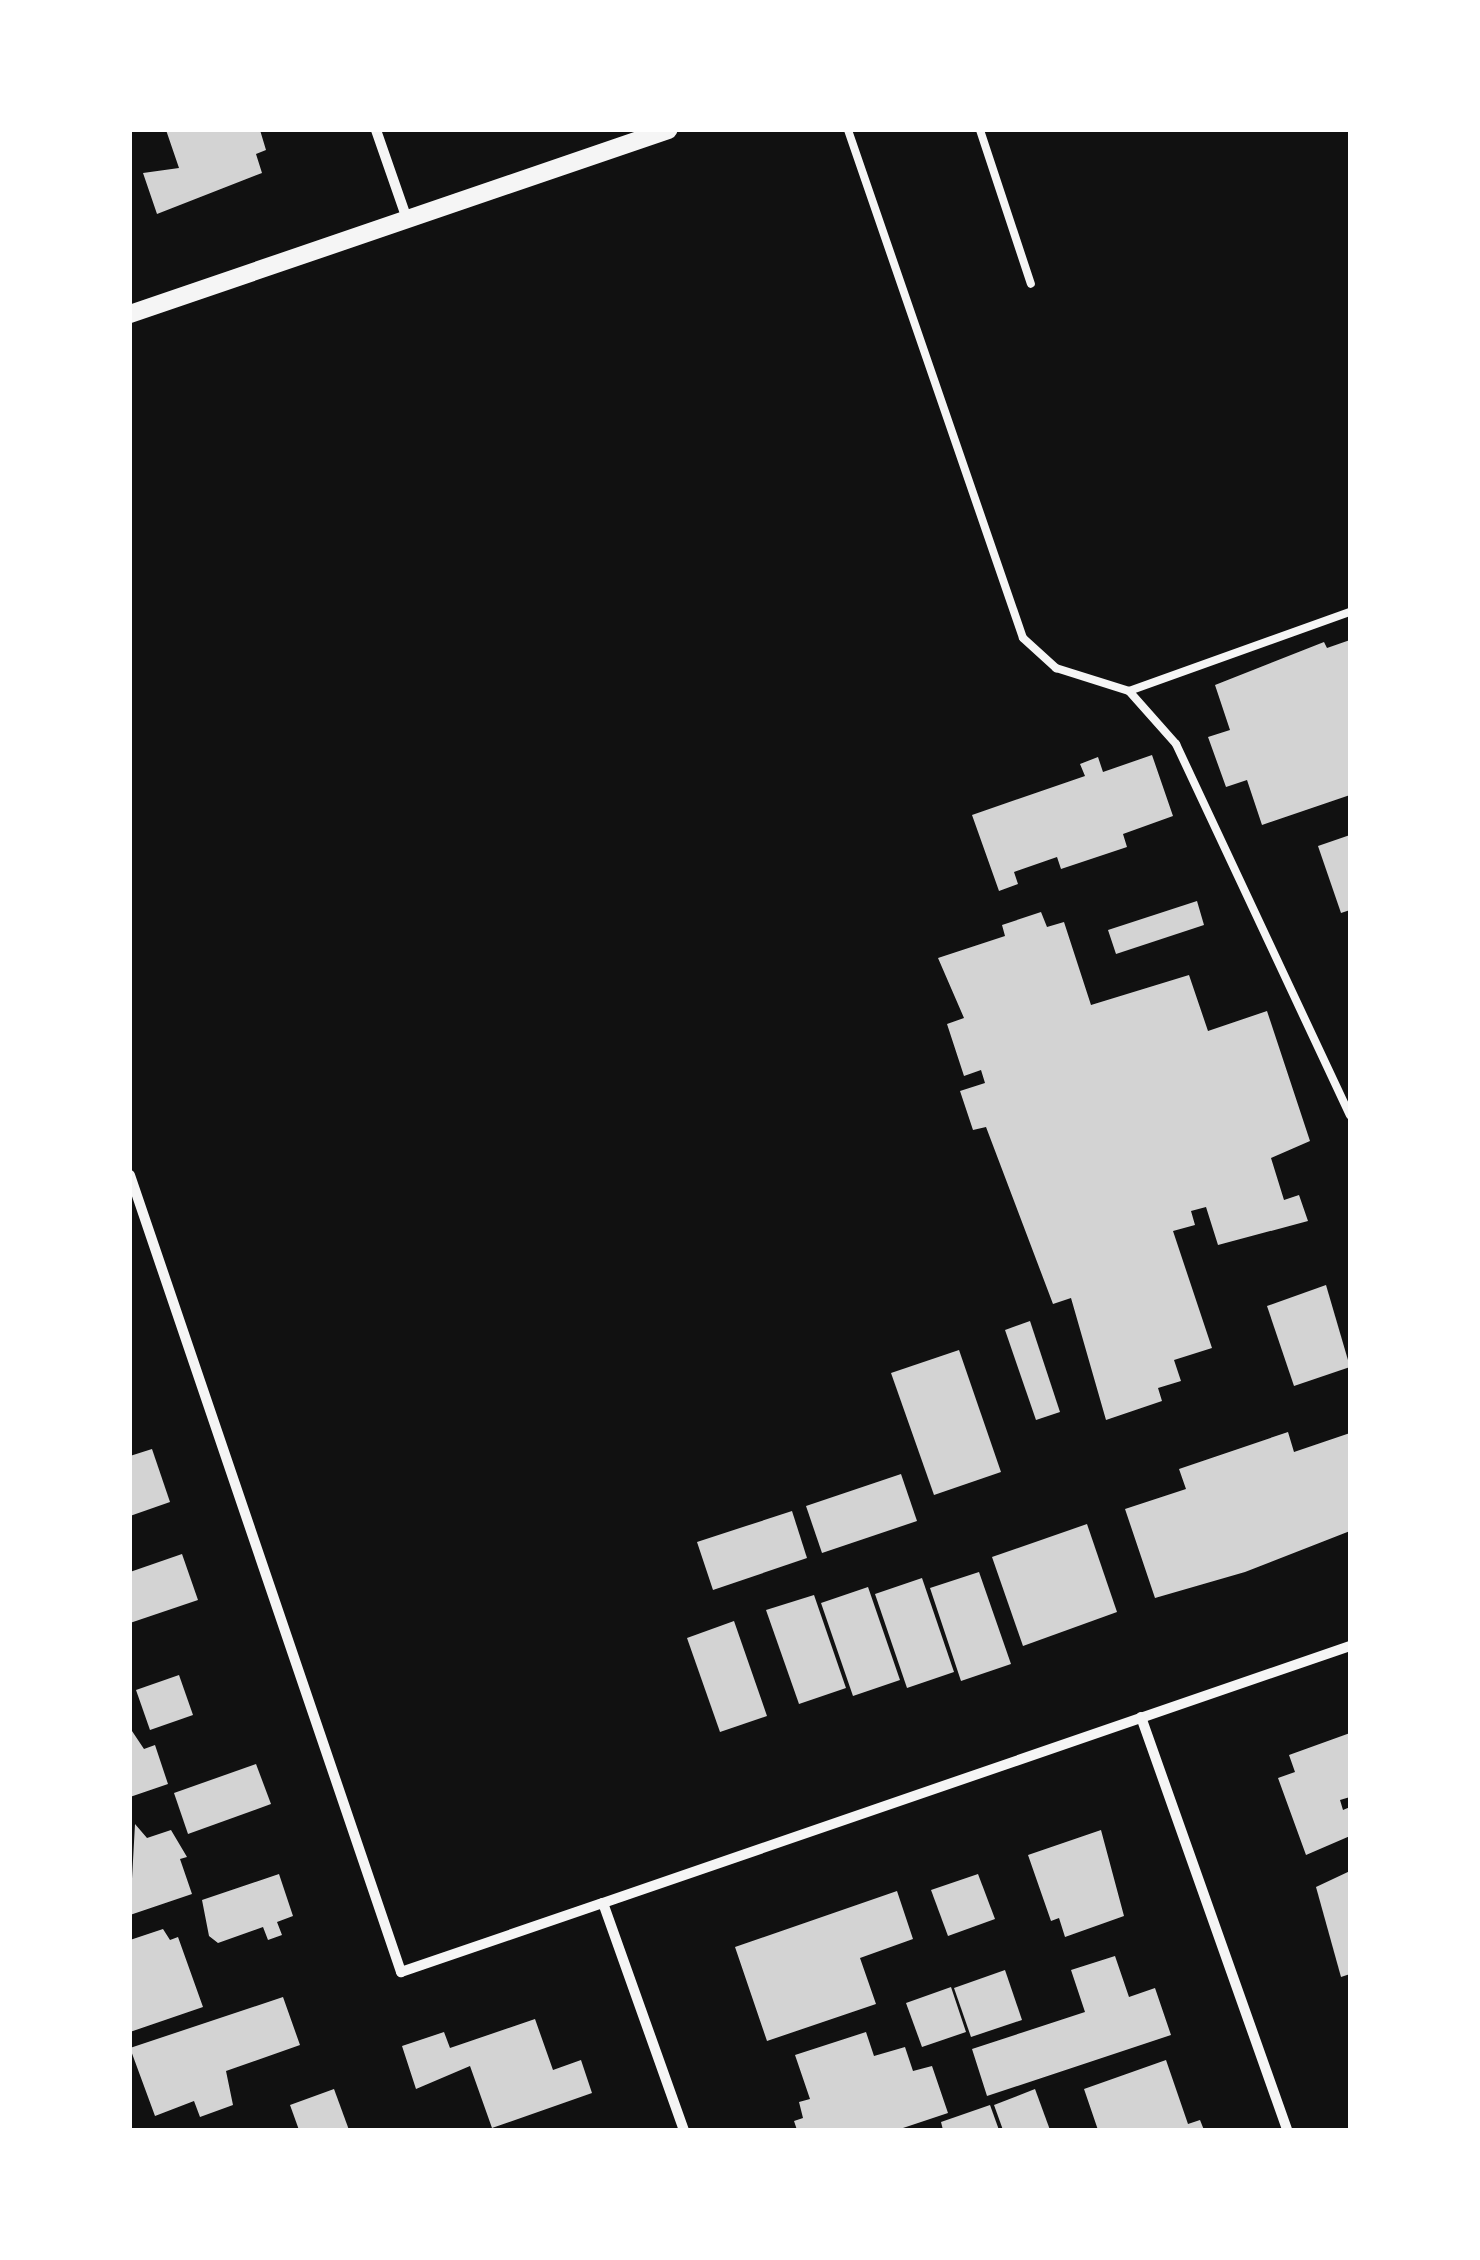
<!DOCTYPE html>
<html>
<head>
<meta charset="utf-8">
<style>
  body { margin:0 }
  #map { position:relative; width:1480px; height:2260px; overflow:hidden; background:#111; font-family:Cabin,sans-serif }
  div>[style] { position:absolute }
  .building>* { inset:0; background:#d3d3d3 }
  .service>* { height:8px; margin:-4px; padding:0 4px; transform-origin:4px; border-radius:4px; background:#f5f5f5 }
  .minor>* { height:10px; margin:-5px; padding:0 5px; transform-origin:5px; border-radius:5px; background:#f5f5f5 }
  .tertiary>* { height:18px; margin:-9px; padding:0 9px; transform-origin:9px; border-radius:9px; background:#f5f5f5 }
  span { translate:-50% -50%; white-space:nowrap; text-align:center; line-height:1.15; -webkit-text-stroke:8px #fff; paint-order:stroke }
  .frame { position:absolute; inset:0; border:132px solid #fff; pointer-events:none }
</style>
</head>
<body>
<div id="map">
  <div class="building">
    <i style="clip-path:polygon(166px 130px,260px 130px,266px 150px,256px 154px,262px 173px,157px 214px,143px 173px,179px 168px)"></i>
    <i style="clip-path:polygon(1350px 640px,1350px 795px,1262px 825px,1247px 780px,1226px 787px,1208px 737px,1230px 730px,1215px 685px,1324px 642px,1327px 648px)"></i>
    <i style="clip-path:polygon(1152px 755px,1173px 816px,1123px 834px,1127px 847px,1061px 869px,1057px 857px,1014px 872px,1018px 884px,999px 891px,972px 815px,1085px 776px,1080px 764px,1098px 757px,1103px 772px)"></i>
    <i style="clip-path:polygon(1350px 835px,1350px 910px,1341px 913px,1318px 846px)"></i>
    <i style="clip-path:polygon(1197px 901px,1204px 925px,1116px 954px,1108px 930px)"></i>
    <i style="clip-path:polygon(1041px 912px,1047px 927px,1064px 922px,1091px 1005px,1189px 975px,1208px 1031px,1267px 1011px,1310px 1141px,1271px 1158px,1284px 1200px,1299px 1195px,1308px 1221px,1218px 1245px,1206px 1207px,1191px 1211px,1195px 1225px,1173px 1231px,1212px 1348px,1174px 1360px,1181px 1381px,1158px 1388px,1162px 1401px,1106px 1420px,1071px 1298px,1053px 1304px,986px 1127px,973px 1130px,960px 1091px,985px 1083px,981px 1070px,964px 1076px,947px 1024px,964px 1018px,938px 958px,1005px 936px,1002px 925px)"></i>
    <i style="clip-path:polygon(1326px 1285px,1350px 1367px,1294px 1386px,1267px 1306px)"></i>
    <i style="clip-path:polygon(1030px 1321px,1060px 1412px,1036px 1420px,1005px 1330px)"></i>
    <i style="clip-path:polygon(959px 1350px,1001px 1472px,934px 1495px,891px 1373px)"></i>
    <i style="clip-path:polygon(1288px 1432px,1294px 1452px,1350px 1433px,1350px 1531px,1245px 1572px,1155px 1598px,1125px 1509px,1186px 1489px,1179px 1469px)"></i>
    <i style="clip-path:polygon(152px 1449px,170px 1502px,130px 1516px,130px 1456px)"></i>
    <i style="clip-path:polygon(901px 1474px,917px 1521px,822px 1553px,806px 1506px)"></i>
    <i style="clip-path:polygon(792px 1511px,807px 1558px,713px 1590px,697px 1542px)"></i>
    <i style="clip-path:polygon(1087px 1524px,1117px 1612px,1023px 1646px,992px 1557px)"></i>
    <i style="clip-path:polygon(182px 1554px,198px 1600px,130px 1623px,130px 1572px)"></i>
    <i style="clip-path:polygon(979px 1572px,1011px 1664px,961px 1681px,930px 1588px)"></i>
    <i style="clip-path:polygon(922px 1578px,954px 1672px,907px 1688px,875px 1594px)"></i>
    <i style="clip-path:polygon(868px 1587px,900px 1680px,853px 1696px,821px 1603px)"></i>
    <i style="clip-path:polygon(814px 1595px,846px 1688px,799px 1704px,766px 1610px)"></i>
    <i style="clip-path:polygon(734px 1621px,767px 1716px,720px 1732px,687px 1638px)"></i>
    <i style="clip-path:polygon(179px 1675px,193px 1715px,150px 1730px,136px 1690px)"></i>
    <i style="clip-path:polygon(130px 1728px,144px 1749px,155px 1745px,168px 1784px,130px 1797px)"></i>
    <i style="clip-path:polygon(1350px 1733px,1350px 1797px,1340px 1800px,1343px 1810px,1350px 1807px,1350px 1836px,1306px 1855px,1278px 1778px,1295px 1772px,1289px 1755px)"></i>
    <i style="clip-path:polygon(256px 1764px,271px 1804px,188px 1834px,174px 1793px)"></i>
    <i style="clip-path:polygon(135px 1824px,147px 1838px,171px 1830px,187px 1857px,180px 1859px,192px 1894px,130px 1915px)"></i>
    <i style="clip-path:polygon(1101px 1830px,1124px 1916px,1065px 1937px,1059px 1918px,1051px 1921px,1028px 1855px)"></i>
    <i style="clip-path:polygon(1350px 1871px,1350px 1974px,1341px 1977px,1316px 1887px)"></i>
    <i style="clip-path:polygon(279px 1874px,293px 1916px,277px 1922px,282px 1935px,268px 1940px,263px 1927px,218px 1943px,209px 1936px,202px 1900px)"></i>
    <i style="clip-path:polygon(978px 1874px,995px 1919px,948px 1936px,931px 1890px)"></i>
    <i style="clip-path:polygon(897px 1891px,913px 1939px,860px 1958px,876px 2004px,767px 2041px,735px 1947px)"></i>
    <i style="clip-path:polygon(163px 1929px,170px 1940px,178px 1937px,203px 2007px,130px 2032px,130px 1940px)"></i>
    <i style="clip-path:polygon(1115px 1956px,1129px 1997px,1155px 1988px,1171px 2035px,987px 2096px,972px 2049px,1085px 2012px,1071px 1970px)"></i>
    <i style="clip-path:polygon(1005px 1970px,1022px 2020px,971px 2037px,954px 1988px)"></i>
    <i style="clip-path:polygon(951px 1987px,966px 2032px,922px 2047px,906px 2003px)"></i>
    <i style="clip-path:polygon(283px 1997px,300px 2045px,226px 2071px,233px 2105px,200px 2117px,194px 2101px,155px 2116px,130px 2048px)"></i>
    <i style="clip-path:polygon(535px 2019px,553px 2070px,581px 2060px,592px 2093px,492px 2128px,470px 2066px,416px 2089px,402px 2046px,444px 2032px,450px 2048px)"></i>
    <i style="clip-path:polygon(866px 2032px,874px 2056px,905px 2047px,913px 2071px,932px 2066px,948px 2113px,897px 2130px,797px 2130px,794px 2121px,803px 2118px,799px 2102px,810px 2099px,795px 2055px)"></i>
    <i style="clip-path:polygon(1166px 2060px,1188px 2124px,1200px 2120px,1204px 2130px,1098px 2130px,1084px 2089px)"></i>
    <i style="clip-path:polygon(334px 2089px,349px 2130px,299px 2130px,290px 2105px)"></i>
    <i style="clip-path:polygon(1035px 2089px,1050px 2130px,1003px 2130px,994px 2105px)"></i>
    <i style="clip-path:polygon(990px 2105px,999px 2130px,943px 2130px,941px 2122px)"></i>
  </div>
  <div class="service">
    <i style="left:848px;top:130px;width:537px;rotate:70.99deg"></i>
    <i style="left:1023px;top:638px;width:45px;rotate:42.3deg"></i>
    <i style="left:1056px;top:668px;width:77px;rotate:17.5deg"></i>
    <i style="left:1129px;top:691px;width:235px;rotate:-19.7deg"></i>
    <i style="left:980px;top:130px;width:162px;rotate:71.7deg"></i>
    <i style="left:1129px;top:691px;width:71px;rotate:48.4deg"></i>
    <i style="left:1176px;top:744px;width:410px;rotate:64.9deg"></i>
  </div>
  <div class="minor">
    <i style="left:376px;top:130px;width:97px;rotate:70.8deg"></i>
    <i style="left:130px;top:1175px;width:842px;rotate:71.22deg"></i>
    <i style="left:401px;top:1972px;width:213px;rotate:-18.9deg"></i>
    <i style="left:603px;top:1903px;width:241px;rotate:70.4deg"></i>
    <i style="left:1141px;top:1717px;width:438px;rotate:70.5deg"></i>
    <i style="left:603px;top:1903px;width:790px;rotate:-18.99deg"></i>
  </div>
  <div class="tertiary">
    <i style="left:130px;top:314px;width:569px;rotate:-18.88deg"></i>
  </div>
  <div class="frame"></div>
</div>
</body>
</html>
